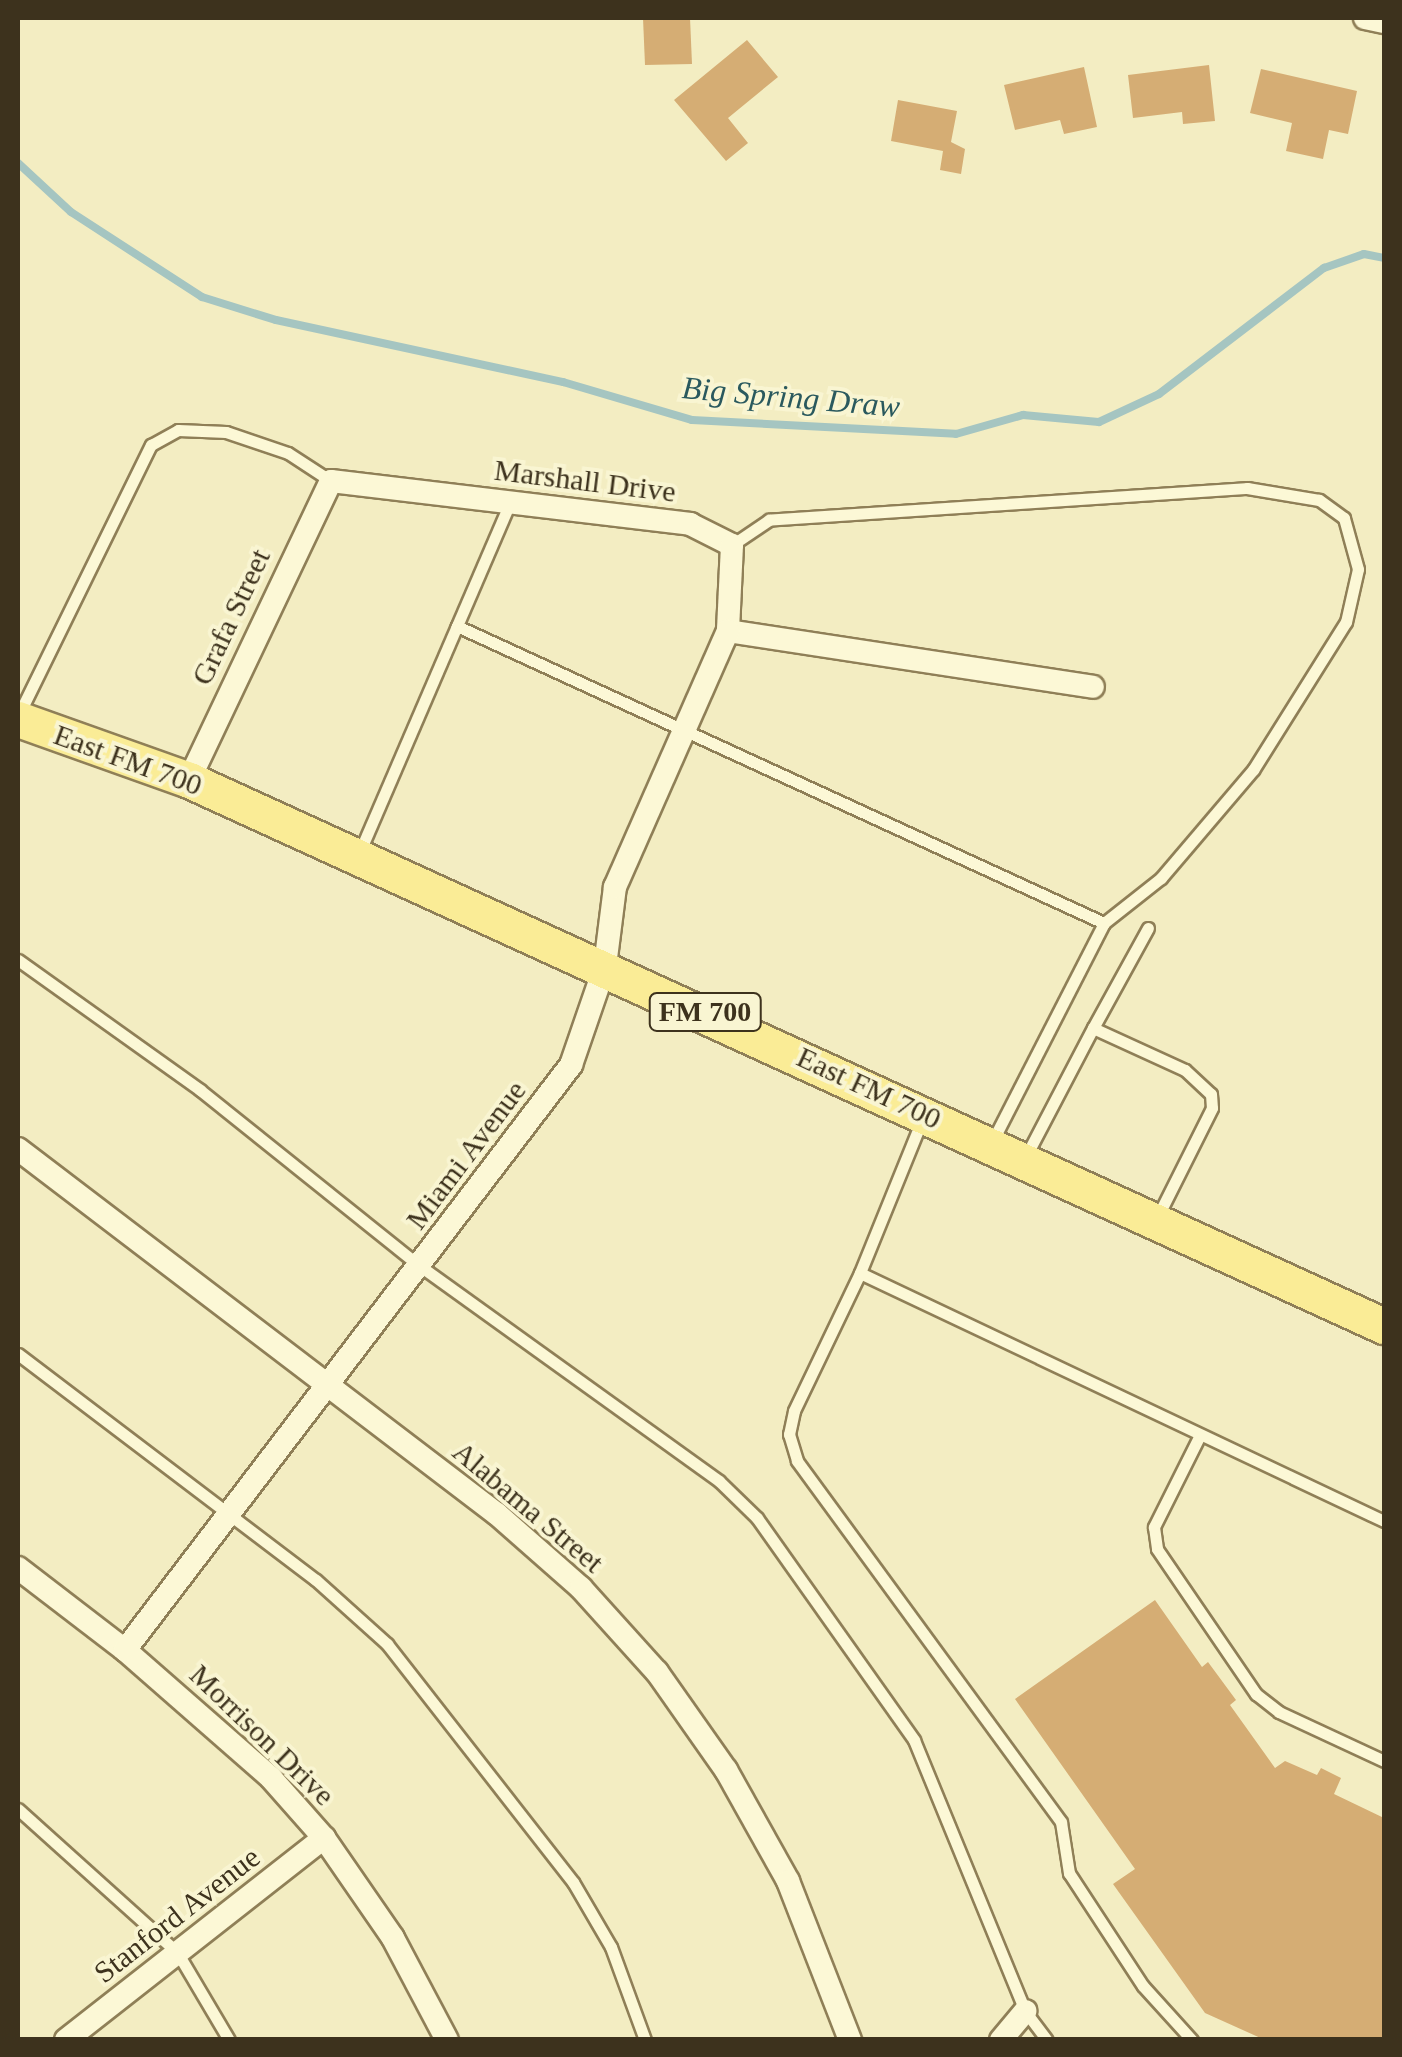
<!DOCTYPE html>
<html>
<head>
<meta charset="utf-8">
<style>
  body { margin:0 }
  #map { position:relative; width:1402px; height:2057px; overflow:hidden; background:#f3edc2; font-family:"Times New Roman",serif }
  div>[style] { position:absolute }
  .stream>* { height:8px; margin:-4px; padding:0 4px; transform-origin:4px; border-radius:4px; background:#a5c5c1 }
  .building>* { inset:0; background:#d5ad74 }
  .roads { filter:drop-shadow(2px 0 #8f7f57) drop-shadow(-2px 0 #8f7f57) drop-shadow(0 2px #8f7f57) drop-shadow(0 -2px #8f7f57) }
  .service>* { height:11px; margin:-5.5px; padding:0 5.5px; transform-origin:5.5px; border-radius:5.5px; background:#fcf8d6 }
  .minor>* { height:22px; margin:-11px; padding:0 11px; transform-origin:11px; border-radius:11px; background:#fcf8d6 }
  .primary>* { height:35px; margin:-17.5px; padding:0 17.5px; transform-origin:17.5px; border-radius:17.5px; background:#faec96 }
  span { translate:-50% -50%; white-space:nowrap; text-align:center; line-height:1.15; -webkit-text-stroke:8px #f9f5d2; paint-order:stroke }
  .shield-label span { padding:2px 8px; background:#f9f5d2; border:2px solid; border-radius:8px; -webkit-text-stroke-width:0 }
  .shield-label { font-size:28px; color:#3d321d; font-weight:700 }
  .street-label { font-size:30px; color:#3d321d }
  .water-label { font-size:32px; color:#2a595e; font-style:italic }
  .frame { position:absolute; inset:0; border:20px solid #3d321d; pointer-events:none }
</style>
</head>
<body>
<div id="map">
  <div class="stream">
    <i style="left:18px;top:163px;width:72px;rotate:42.8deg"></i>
    <i style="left:71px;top:212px;width:156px;rotate:33deg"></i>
    <i style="left:202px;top:297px;width:77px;rotate:17.3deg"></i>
    <i style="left:276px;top:320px;width:294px;rotate:12.2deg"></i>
    <i style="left:563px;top:382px;width:134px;rotate:16.4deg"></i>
    <i style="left:692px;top:420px;width:264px;rotate:3deg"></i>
    <i style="left:956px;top:434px;width:70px;rotate:-15.8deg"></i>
    <i style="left:1023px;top:415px;width:76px;rotate:5.3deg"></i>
    <i style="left:1099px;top:422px;width:66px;rotate:-25deg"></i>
    <i style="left:1159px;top:394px;width:208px;rotate:-37.4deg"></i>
    <i style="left:1324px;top:268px;width:42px;rotate:-19.3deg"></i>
    <i style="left:1364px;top:254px;width:20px;rotate:11deg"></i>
  </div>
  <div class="building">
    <i style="clip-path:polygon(643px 18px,690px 18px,692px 64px,645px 65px)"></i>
    <i style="clip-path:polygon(747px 40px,778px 77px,728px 118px,748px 143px,726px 161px,674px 100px)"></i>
    <i style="clip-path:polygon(1209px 65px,1215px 121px,1183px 124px,1182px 112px,1133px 118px,1128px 75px)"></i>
    <i style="clip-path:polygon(1084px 67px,1097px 127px,1064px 134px,1060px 120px,1015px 130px,1004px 85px)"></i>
    <i style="clip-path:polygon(1261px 69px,1357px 91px,1348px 134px,1329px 130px,1323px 159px,1286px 151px,1292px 123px,1250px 113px)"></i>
    <i style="clip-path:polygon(898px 100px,957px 111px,951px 142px,965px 149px,961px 174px,940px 170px,943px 151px,891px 141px)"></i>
    <i style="clip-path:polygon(1155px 1600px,1202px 1667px,1208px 1662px,1236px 1700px,1230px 1705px,1275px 1768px,1285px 1761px,1317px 1775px,1321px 1768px,1341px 1778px,1334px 1794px,1384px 1818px,1384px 2040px,1265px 2040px,1205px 2013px,1113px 1884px,1135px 1869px,1015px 1699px)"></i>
  </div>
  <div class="roads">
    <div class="service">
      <i style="left:457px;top:626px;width:712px;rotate:24.66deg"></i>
      <i style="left:1104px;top:923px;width:73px;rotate:-38.3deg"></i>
      <i style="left:1161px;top:878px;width:142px;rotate:-49.6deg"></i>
      <i style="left:1253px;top:770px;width:175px;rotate:-57.9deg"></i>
      <i style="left:1346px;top:622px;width:54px;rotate:-77.2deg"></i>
      <i style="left:1358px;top:569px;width:53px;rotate:-105.4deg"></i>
      <i style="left:1344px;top:518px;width:31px;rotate:-144deg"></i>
      <i style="left:1319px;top:500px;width:73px;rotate:-170.5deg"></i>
      <i style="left:1247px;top:488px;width:479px;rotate:176.2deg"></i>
      <i style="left:769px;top:520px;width:45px;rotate:146deg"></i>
      <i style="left:19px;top:714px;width:300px;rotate:-63.9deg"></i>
      <i style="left:151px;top:445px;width:31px;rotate:-29deg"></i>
      <i style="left:178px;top:430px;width:48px;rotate:2.4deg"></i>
      <i style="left:226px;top:432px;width:65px;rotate:18.7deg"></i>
      <i style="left:288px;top:453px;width:51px;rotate:33.1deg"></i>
      <i style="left:360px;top:851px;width:380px;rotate:-66.7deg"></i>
      <i style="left:18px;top:960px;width:224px;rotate:35.5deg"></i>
      <i style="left:200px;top:1090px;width:282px;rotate:38.7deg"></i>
      <i style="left:420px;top:1266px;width:368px;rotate:35.7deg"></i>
      <i style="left:719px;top:1481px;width:53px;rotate:44.2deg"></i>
      <i style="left:757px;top:1518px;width:272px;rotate:54.7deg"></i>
      <i style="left:914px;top:1740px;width:293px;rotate:67.7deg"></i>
      <i style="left:1025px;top:2011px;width:36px;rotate:53deg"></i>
      <i style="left:1093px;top:1028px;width:114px;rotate:-61.2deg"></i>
      <i style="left:922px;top:1120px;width:165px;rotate:112.1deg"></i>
      <i style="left:860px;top:1273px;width:580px;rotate:25.33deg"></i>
      <i style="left:993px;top:1140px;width:244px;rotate:-62.9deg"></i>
      <i style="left:1026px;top:1156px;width:144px;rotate:-62.4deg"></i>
      <i style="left:1093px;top:1028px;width:101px;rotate:24.5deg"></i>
      <i style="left:1185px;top:1070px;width:35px;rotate:43deg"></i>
      <i style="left:1211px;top:1094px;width:14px;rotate:86deg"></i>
      <i style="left:1212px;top:1108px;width:121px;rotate:116.6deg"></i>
      <i style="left:860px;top:1273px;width:153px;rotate:115.6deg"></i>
      <i style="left:794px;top:1411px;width:24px;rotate:102deg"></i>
      <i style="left:789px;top:1434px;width:28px;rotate:73deg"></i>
      <i style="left:797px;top:1461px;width:447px;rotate:53.8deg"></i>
      <i style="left:1061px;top:1822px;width:52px;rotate:81.1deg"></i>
      <i style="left:1069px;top:1873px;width:135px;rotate:56.8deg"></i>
      <i style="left:1143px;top:1986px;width:73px;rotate:47.8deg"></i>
      <i style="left:18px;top:1354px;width:374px;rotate:37.2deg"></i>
      <i style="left:316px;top:1580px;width:96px;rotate:42deg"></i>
      <i style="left:387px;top:1644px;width:302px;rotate:52deg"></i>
      <i style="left:573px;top:1882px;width:75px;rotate:59.7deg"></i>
      <i style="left:611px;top:1947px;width:99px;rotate:69.9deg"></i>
      <i style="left:1199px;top:1437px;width:101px;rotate:116.6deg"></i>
      <i style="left:1154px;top:1527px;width:22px;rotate:82deg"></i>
      <i style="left:1157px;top:1549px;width:176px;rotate:55.7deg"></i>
      <i style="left:1256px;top:1694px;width:29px;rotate:38deg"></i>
      <i style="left:1279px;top:1712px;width:116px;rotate:25deg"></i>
      <i style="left:18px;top:1809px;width:214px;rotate:42deg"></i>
      <i style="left:177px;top:1952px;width:102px;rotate:59.4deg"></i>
    </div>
    <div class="minor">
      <i style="left:1365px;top:18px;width:19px;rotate:12deg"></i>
      <i style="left:189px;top:780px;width:331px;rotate:-64.6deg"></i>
      <i style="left:331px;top:481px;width:362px;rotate:6.8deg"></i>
      <i style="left:690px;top:524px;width:47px;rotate:26.6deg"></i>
      <i style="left:732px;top:545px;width:86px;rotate:92.7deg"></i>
      <i style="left:728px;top:631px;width:369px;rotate:8.7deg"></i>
      <i style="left:18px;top:1149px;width:602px;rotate:37.31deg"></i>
      <i style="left:497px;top:1514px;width:112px;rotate:41.4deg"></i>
      <i style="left:581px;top:1588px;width:113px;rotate:47.9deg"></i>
      <i style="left:657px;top:1672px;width:120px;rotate:54.9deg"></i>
      <i style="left:726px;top:1770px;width:127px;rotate:60.8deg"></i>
      <i style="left:788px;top:1881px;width:171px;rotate:68.7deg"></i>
      <i style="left:18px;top:1568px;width:135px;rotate:37.5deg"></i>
      <i style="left:125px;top:1650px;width:194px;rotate:41.2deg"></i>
      <i style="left:271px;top:1778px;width:80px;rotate:48.5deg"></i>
      <i style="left:324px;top:1838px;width:121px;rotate:55.4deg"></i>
      <i style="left:393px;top:1938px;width:115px;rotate:62.1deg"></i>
      <i style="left:125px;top:1650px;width:736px;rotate:-52.68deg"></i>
      <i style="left:571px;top:1065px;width:105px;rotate:-71deg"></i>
      <i style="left:605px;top:966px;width:80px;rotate:-82.8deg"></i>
      <i style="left:615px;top:887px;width:280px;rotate:-66.2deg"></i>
      <i style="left:66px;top:2040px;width:328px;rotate:-38.1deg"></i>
      <i style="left:1001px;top:2040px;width:38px;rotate:-50deg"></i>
    </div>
    <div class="primary">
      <i style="left:18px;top:719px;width:182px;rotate:19.6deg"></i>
      <i style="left:189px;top:780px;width:1314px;rotate:24.56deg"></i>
    </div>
  </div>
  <div class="shield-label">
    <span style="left:705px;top:1012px">FM 700</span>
  </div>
  <div class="street-label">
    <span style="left:585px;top:481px;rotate:7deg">Marshall Drive</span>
    <span style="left:231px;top:617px;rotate:-65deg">Grafa Street</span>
    <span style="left:128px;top:760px;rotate:20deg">East FM 700</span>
    <span style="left:869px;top:1088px;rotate:25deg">East FM 700</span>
    <span style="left:466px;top:1155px;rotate:-53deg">Miami Avenue</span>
    <span style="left:528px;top:1507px;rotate:40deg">Alabama Street</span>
    <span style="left:262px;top:1735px;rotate:44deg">Morrison Drive</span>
    <span style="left:177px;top:1915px;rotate:-38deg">Stanford Avenue</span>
  </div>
  <div class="water-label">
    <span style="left:791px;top:397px;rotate:5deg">Big Spring Draw</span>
  </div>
  <div class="frame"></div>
</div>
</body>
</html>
